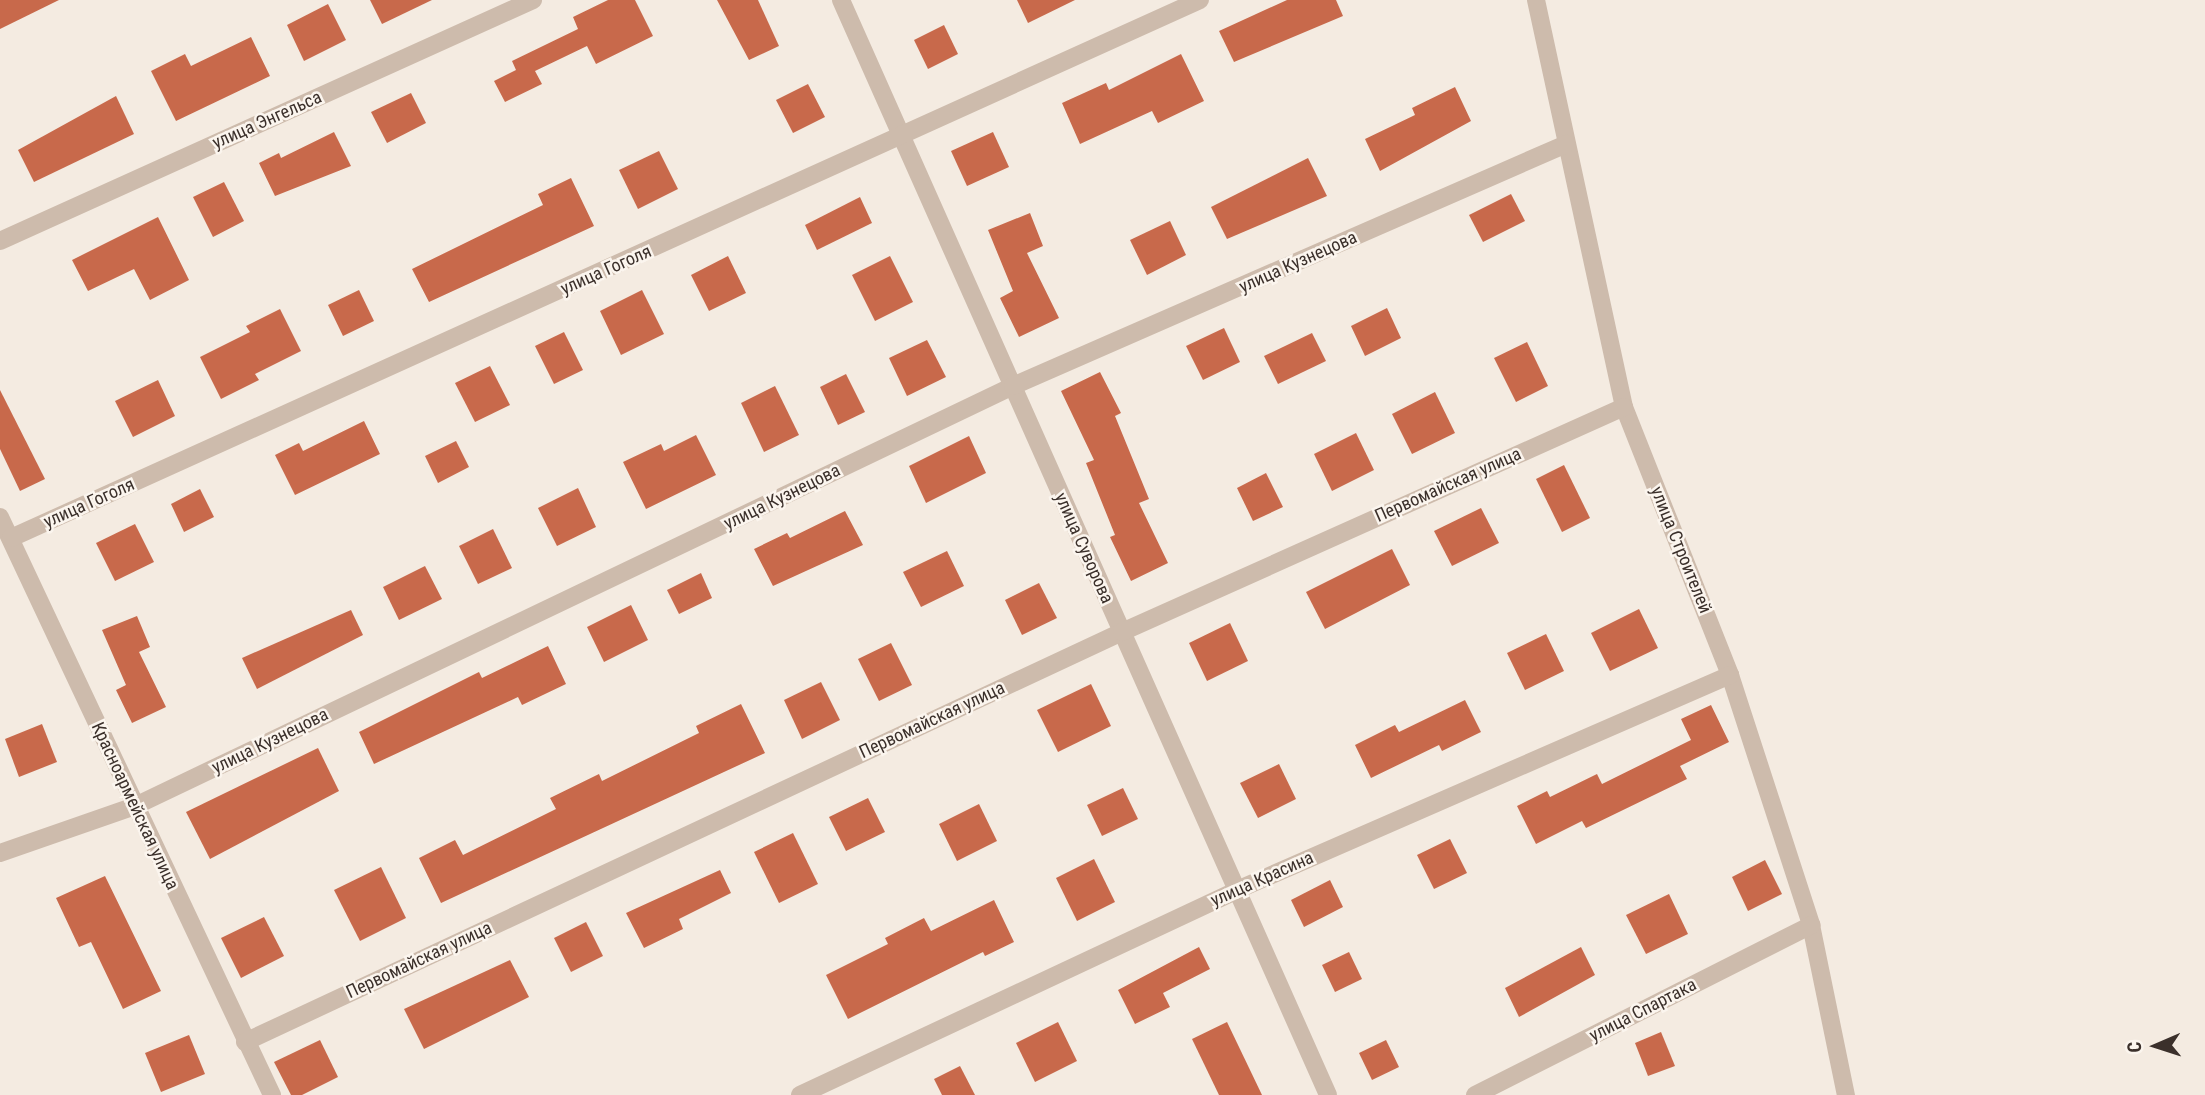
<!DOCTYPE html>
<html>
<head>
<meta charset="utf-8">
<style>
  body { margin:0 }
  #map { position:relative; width:2205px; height:1095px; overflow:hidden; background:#f4ebe1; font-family:"Roboto Condensed",sans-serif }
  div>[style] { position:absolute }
  .building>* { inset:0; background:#c8694b }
  .minor>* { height:18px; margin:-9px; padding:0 9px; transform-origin:9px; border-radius:9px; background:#cdbbac }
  span { translate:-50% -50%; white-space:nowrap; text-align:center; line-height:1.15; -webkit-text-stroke:5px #fbf5ee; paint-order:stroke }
  .street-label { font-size:18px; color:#3b302b }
  .north { position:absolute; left:2121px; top:1011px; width:70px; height:70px; -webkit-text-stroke:5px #fbf5ee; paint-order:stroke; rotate:267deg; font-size:19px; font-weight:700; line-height:28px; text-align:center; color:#3b302b }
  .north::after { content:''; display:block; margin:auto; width:24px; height:32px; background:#3b302b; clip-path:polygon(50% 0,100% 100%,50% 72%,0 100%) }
</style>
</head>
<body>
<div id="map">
  <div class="building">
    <i style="clip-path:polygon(0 0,59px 0,0 29px)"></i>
    <i style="clip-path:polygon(370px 0,432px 0,382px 24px)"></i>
    <i style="clip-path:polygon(608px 0,635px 0,653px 36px,596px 64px,587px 46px,535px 71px,542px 84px,505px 102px,494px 81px,516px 70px,512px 61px,578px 29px,573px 17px)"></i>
    <i style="clip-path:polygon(717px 0,758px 0,779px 46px,749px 60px)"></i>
    <i style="clip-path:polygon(1017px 0,1075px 0,1028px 23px)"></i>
    <i style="clip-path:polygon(1287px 0,1336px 0,1343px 16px,1234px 62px,1219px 31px)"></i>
    <i style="clip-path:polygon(328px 4px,346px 40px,304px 61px,287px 25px)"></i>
    <i style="clip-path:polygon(944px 25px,958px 54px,928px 69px,914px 40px)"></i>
    <i style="clip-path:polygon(251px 37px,270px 76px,176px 121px,151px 71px,185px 54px,191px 66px)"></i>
    <i style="clip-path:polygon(1181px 54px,1204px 101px,1158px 123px,1152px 111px,1080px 144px,1062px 103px,1106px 83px,1109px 90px)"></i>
    <i style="clip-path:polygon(808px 84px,825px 117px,793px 133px,776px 100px)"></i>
    <i style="clip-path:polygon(1455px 87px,1471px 121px,1380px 171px,1365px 139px,1415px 115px,1412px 108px)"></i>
    <i style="clip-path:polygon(411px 93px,426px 123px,387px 143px,371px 112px)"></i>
    <i style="clip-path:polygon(116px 96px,134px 134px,34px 182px,18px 150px)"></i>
    <i style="clip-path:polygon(334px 132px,351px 166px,275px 196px,259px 163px,279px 153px,281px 158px)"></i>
    <i style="clip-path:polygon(993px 132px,1009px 167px,967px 186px,951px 151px)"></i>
    <i style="clip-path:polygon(659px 151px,678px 189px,638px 209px,619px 170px)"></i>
    <i style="clip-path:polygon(1308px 158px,1327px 196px,1227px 239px,1211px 207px)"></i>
    <i style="clip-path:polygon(571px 178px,594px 226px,429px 302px,412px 269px,543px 205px,538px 194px)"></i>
    <i style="clip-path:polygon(224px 182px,244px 221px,213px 237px,193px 197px)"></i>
    <i style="clip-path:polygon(1511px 194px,1525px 221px,1483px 242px,1469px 215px)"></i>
    <i style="clip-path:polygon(860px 197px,872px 223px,817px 250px,805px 225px)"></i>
    <i style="clip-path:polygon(1030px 213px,1043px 246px,1027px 253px,1059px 318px,1019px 337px,1000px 298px,1013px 291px,988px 230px)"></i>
    <i style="clip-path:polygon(158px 217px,189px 280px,150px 300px,134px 269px,88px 291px,72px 260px)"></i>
    <i style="clip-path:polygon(1170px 221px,1186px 255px,1147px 275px,1130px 240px)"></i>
    <i style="clip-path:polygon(728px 256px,746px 293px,709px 311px,691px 275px)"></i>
    <i style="clip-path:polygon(890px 256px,913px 302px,875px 321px,852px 275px)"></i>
    <i style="clip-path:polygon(359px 290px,374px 321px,343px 336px,328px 305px)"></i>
    <i style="clip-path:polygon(642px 290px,664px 334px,621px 355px,600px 311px)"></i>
    <i style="clip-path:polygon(1387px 308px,1401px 338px,1365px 356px,1351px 326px)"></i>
    <i style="clip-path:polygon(280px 309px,301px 351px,255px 374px,259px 380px,221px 399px,200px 357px,250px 332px,246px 326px)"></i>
    <i style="clip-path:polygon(1224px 328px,1240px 362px,1203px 380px,1186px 346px)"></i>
    <i style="clip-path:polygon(564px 332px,583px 370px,554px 384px,535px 346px)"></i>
    <i style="clip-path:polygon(1312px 333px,1326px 361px,1278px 384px,1264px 356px)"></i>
    <i style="clip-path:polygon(927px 340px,946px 377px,907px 396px,889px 358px)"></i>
    <i style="clip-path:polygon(1527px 342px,1548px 386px,1516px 402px,1494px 358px)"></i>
    <i style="clip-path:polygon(490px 366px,510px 405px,475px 422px,455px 383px)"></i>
    <i style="clip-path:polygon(1100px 372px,1121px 413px,1115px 416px,1149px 499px,1139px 503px,1168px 563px,1131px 581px,1110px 537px,1115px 535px,1086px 463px,1094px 460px,1061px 391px)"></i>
    <i style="clip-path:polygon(846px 374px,865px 412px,838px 425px,820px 387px)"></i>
    <i style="clip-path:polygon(158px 380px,175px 416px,133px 437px,115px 401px)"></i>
    <i style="clip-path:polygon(775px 386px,799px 435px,764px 452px,741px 403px)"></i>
    <i style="clip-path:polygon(0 390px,45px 479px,20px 491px,0 449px)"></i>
    <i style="clip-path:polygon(1435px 392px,1455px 433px,1412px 454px,1392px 414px)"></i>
    <i style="clip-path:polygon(364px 421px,380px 454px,295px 495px,275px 455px,299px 443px,303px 451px)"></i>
    <i style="clip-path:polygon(1356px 433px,1374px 470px,1332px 491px,1314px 454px)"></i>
    <i style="clip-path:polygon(696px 435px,716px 475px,646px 509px,623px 462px,661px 444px,664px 451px)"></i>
    <i style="clip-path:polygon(969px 436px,986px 473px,926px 503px,909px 466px)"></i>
    <i style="clip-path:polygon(456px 441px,469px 467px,438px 483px,425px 456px)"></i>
    <i style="clip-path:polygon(1564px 465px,1590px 518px,1562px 532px,1536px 479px)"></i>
    <i style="clip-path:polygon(1266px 473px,1283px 507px,1253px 521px,1237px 488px)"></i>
    <i style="clip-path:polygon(578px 488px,596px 527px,557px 546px,538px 508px)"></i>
    <i style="clip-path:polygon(200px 489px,214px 517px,184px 532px,171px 504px)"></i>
    <i style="clip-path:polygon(1481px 508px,1499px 543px,1452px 566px,1434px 531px)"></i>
    <i style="clip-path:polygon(845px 511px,863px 545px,773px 586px,754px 549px,787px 533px,790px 538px)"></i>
    <i style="clip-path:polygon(135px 524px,154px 562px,115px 581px,96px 543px)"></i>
    <i style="clip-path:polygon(493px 529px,512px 568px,478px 584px,459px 546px)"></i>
    <i style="clip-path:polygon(1392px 549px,1410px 585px,1325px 629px,1306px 592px)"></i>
    <i style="clip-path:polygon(947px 551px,964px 586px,921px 607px,903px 572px)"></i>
    <i style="clip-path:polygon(425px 566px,442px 599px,399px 620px,383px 587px)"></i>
    <i style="clip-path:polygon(701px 573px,712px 598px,679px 614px,667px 590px)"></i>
    <i style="clip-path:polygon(1039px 583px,1057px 618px,1022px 635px,1005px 600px)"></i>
    <i style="clip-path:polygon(631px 605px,648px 640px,604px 662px,587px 627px)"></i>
    <i style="clip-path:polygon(1639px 609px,1658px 648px,1610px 671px,1591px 633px)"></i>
    <i style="clip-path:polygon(351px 610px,363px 635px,257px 689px,242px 658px)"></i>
    <i style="clip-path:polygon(137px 616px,150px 647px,139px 652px,166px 707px,132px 723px,116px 690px,126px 685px,102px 630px)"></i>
    <i style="clip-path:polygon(1230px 623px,1248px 661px,1207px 681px,1189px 643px)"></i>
    <i style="clip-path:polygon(1546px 634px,1564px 671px,1525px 690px,1507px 653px)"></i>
    <i style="clip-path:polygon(891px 643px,912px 685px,879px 701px,858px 659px)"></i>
    <i style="clip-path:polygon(548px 646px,566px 684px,522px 705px,518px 697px,374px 764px,359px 732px,479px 672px,482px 678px)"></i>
    <i style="clip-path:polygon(821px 682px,840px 720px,802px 739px,784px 700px)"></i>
    <i style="clip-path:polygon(1091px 684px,1111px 726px,1058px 752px,1037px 710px)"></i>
    <i style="clip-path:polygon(1465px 700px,1481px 732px,1442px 751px,1439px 745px,1371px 778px,1355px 745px,1395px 725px,1399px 732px)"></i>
    <i style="clip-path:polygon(741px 704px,765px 753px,441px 903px,419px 858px,455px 840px,463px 855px,556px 809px,550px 798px,599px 774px,602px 781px,699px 733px,696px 726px)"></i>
    <i style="clip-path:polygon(1711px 705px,1729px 742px,1680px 766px,1687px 779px,1586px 828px,1582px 821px,1536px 844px,1517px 806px,1547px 791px,1550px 797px,1597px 774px,1602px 784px,1691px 740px,1681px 719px)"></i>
    <i style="clip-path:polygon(42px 724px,57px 762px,19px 777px,5px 739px)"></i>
    <i style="clip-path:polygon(318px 748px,339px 791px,210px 859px,186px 812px)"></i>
    <i style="clip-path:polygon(1279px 764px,1296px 799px,1258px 818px,1240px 783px)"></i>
    <i style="clip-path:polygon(1123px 788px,1138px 819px,1102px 836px,1087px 805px)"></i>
    <i style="clip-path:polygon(868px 798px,885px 832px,846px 851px,829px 817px)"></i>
    <i style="clip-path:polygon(979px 804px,997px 841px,957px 861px,939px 824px)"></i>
    <i style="clip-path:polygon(793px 833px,818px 884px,779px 903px,754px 852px)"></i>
    <i style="clip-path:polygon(1450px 839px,1467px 873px,1434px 889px,1417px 855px)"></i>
    <i style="clip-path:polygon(1094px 859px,1115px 902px,1077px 921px,1056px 878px)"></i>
    <i style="clip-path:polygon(1765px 860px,1782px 894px,1748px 911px,1732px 877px)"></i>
    <i style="clip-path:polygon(381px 867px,406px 918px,360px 941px,334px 890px)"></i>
    <i style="clip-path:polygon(720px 870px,731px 893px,679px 919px,683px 929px,644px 948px,626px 913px)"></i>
    <i style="clip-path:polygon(105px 876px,161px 991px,123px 1009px,91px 942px,79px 947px,56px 898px)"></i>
    <i style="clip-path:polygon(1330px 880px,1343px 907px,1304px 927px,1291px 900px)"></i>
    <i style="clip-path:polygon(1669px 894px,1688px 934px,1646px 954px,1626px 915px)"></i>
    <i style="clip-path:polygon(994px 900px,1014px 942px,985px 956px,983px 952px,848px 1019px,826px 975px,888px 944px,885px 938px,924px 918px,931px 931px)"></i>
    <i style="clip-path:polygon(264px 917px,284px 956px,241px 978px,221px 938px)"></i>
    <i style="clip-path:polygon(586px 922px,603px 956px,571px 972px,554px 938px)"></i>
    <i style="clip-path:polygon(1199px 947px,1210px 969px,1163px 993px,1170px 1007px,1135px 1024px,1118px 990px)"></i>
    <i style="clip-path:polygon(1581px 947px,1595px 975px,1519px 1017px,1505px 988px)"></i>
    <i style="clip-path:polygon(1349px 952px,1362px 979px,1335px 992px,1322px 965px)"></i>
    <i style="clip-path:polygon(510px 960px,529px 997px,424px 1049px,404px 1009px)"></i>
    <i style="clip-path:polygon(1058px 1022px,1077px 1061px,1035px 1082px,1016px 1043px)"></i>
    <i style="clip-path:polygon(1227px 1022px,1262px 1095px,1219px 1095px,1192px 1039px)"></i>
    <i style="clip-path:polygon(1661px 1032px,1675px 1066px,1648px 1076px,1635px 1043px)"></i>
    <i style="clip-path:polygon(189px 1035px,205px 1074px,161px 1092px,145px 1053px)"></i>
    <i style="clip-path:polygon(320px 1040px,338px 1077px,302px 1095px,291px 1095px,274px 1062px)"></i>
    <i style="clip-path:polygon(1386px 1040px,1399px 1067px,1372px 1080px,1359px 1053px)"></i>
    <i style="clip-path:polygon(960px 1066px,975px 1095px,942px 1095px,934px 1079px)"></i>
  </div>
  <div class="minor">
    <i style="left:841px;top:0;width:1198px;rotate:66.02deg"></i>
    <i style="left:1536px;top:0;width:416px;rotate:77.8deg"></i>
    <i style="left:1624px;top:407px;width:288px;rotate:68.4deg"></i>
    <i style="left:1730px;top:675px;width:263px;rotate:72deg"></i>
    <i style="left:1811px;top:925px;width:174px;rotate:78.4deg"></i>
    <i style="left:0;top:241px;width:585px;rotate:-24.33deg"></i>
    <i style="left:0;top:517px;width:639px;rotate:64.8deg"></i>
    <i style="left:11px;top:538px;width:1305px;rotate:-24.35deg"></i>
    <i style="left:0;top:853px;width:143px;rotate:-19.2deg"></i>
    <i style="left:135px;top:806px;width:973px;rotate:-25.56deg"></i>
    <i style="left:1013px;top:386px;width:604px;rotate:-23.63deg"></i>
    <i style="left:245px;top:1042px;width:968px;rotate:-25.06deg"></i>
    <i style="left:1122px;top:632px;width:550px;rotate:-24.14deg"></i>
    <i style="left:800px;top:1095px;width:483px;rotate:-25.1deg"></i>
    <i style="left:1237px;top:890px;width:538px;rotate:-23.56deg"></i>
    <i style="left:1475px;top:1095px;width:377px;rotate:-26.8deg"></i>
  </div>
  <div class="street-label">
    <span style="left:267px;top:120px;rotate:-24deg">улица Энгельса</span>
    <span style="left:1298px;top:262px;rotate:-24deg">улица Кузнецова</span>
    <span style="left:606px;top:270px;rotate:-24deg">улица Гоголя</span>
    <span style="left:1448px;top:485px;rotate:-24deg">Первомайская улица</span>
    <span style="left:782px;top:497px;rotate:-26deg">улица Кузнецова</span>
    <span style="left:89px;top:503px;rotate:-24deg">улица Гоголя</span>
    <span style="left:1084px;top:548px;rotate:66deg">улица Суворова</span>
    <span style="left:1681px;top:550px;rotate:68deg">улица Строителей</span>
    <span style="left:932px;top:720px;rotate:-25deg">Первомайская улица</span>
    <span style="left:270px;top:741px;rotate:-26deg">улица Кузнецова</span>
    <span style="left:135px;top:806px;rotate:65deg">Красноармейская улица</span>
    <span style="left:1262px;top:879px;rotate:-24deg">улица Красина</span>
    <span style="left:419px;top:960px;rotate:-25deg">Первомайская улица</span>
    <span style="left:1643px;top:1010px;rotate:-27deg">улица Спартака</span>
  </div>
  <div class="north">С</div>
</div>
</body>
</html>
